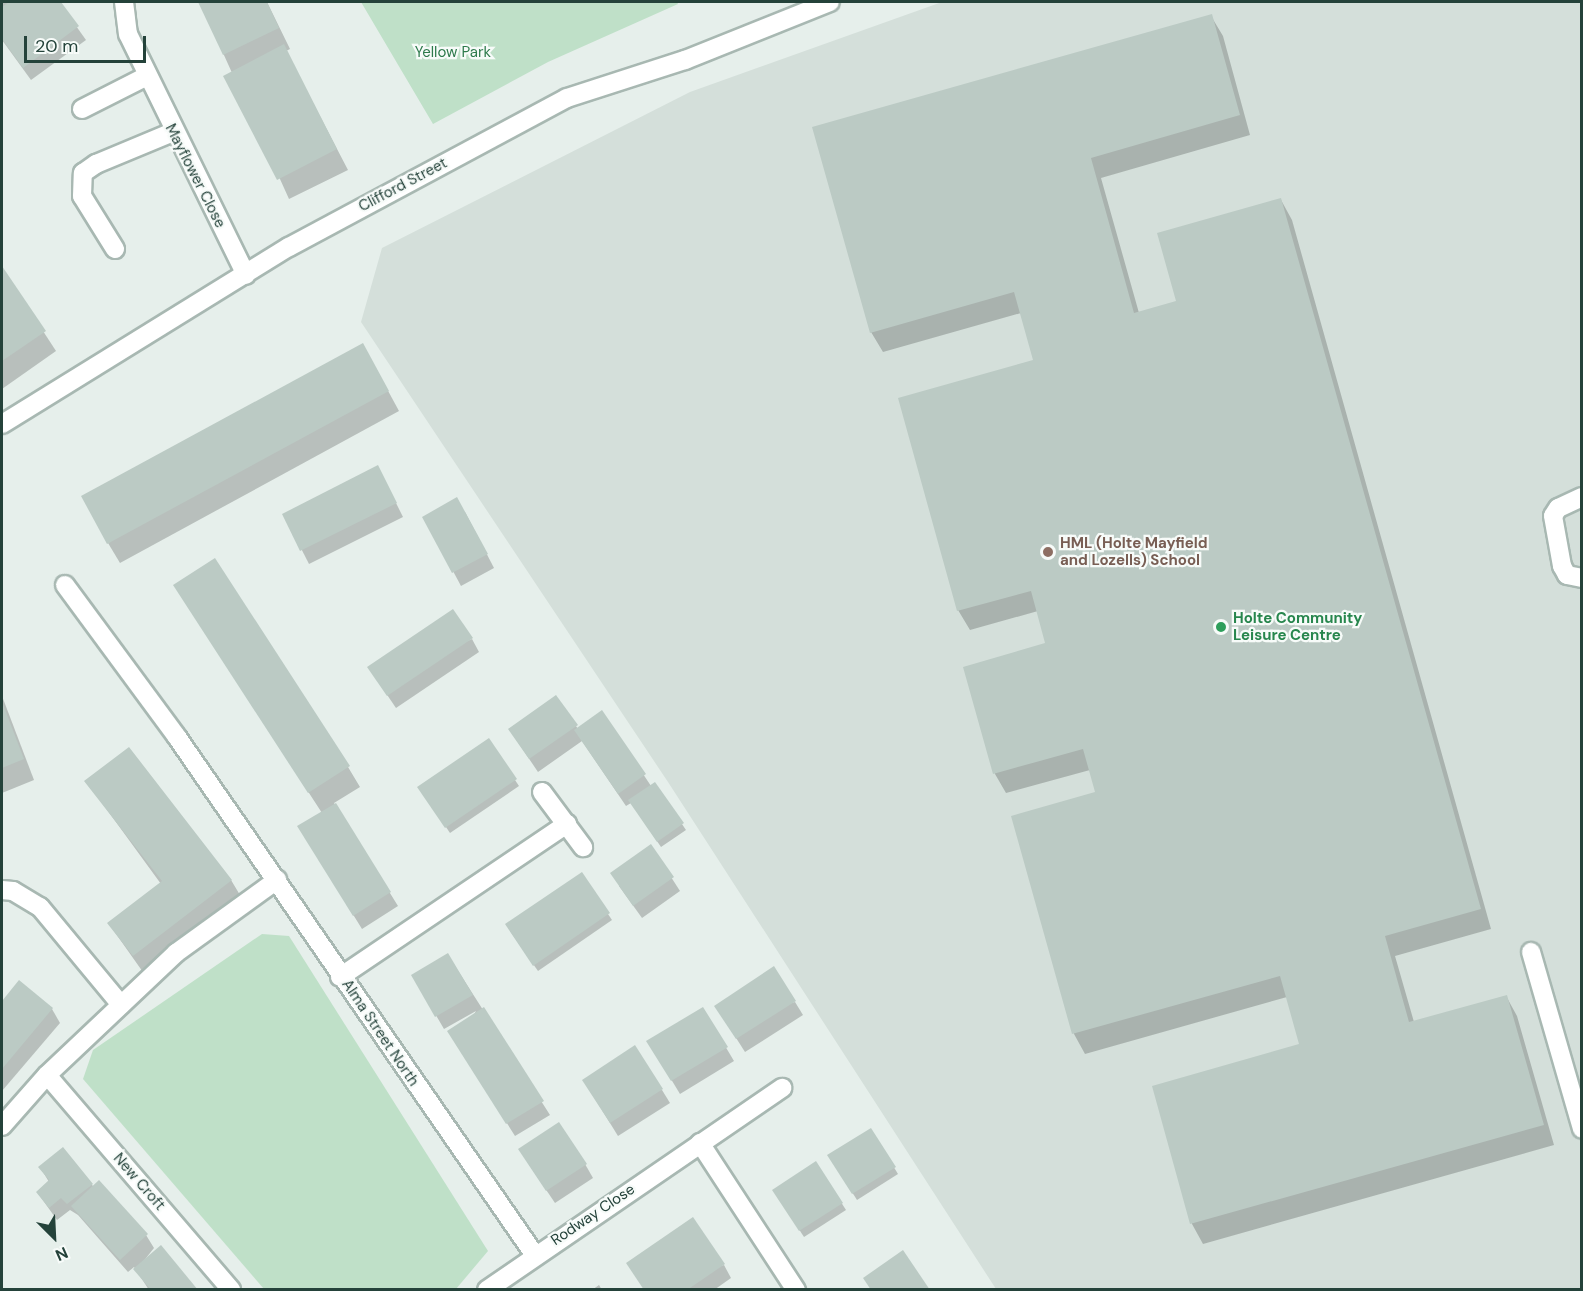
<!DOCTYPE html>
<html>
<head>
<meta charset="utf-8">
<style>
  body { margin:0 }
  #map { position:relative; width:1583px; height:1291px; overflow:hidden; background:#e6efeb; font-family:"DM Sans",sans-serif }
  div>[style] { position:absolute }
  .built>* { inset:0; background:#d4dfda }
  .green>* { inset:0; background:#bfe0c8 }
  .shadow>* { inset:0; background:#0003 }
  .building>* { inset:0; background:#bbcac4 }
  .roads { filter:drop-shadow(2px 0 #a8b8b2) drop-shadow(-2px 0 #a8b8b2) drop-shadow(0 2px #a8b8b2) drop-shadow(0 -2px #a8b8b2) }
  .service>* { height:18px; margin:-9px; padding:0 9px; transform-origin:9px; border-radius:9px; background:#fff }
  .minor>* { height:18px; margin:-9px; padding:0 9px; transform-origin:9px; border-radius:9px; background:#fff }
  .secondary>* { height:18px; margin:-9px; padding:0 9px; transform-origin:9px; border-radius:9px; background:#fff }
  .dots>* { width:16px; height:16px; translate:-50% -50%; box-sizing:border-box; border:3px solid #f7fbf9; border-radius:50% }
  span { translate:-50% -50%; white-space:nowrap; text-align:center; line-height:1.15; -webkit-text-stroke:4.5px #f7fbf9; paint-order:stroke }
  .park-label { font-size:15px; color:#2d7a4b }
  .street-label { font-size:15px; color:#24423a }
  .education-label { font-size:15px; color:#785e54; font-weight:700 }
  .left { translate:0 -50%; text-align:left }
  .leisure-label { font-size:15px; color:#27864d; font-weight:700 }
  .frame { position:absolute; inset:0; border:3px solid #24423a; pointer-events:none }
  .north { position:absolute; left:24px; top:1207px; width:60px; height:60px; -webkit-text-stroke:4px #f7fbf9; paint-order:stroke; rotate:156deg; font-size:16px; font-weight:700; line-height:24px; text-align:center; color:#24423a }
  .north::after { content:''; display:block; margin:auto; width:21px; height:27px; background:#24423a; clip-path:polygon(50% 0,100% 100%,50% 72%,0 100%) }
  .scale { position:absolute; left:24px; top:36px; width:122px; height:27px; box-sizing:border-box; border:3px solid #24423a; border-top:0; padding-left:8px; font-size:18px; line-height:21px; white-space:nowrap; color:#24423a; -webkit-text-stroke:4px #f7fbf9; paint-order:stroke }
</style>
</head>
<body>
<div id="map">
  <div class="built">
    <i style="clip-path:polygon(942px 2px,1581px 2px,1581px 1289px,996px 1289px,668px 782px,361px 322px,382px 248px,690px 92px)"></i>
  </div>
  <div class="green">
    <i style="clip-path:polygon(361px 2px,677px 2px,678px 4px,548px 62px,433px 124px)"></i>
    <i style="clip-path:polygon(262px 934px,289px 936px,488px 1251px,456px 1289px,264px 1289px,83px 1079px,93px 1050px)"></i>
  </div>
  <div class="shadow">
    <i style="clip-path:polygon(2px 2px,59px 2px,86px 40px,31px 80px,2px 40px)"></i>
    <i style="clip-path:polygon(200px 2px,267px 2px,290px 49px,286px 51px,348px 170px,289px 199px)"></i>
    <i style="clip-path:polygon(1211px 16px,1223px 36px,1250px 135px,1101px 178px,1139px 313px,1178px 302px,1281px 200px,1292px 220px,1491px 929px,1395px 956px,1414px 1022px,1506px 996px,1517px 1016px,1554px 1145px,1203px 1244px,1192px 1224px,1154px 1087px,1301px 1045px,1287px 997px,1085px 1054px,1074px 1034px,1013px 817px,1097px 793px,1090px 770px,1006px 793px,995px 774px,965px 668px,1047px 644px,1038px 611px,970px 630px,958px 610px,1035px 361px,1021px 313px,883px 352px,871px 332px)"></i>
    <i style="clip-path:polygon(2px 268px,56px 351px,2px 389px)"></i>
    <i style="clip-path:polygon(374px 365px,399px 411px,120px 563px,108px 543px)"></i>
    <i style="clip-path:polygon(385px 481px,403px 517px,309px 564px,284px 515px)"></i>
    <i style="clip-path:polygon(465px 512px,494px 568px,461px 586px,424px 517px)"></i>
    <i style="clip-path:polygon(187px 605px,348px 767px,360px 787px,334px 803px,398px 906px,362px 929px,307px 840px,322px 813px)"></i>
    <i style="clip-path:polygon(472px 639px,479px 652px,396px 708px,377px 680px)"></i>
    <i style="clip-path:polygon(2px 696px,34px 780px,2px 793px)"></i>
    <i style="clip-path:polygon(556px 697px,578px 729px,602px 712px,651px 786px,655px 784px,686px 830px,661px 847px,631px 803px,626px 806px,582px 741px,538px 772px,509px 729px)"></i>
    <i style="clip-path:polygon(515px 780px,519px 786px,450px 833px,423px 793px)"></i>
    <i style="clip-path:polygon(86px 781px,231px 880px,243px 900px,145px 975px,109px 924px,161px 884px)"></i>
    <i style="clip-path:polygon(651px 846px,680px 891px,642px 918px,619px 886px)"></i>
    <i style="clip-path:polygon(581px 874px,612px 920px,538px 971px,510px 931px)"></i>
    <i style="clip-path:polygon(448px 955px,550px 1115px,515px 1136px,457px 1044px,476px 1011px,444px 1029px,413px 976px)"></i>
    <i style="clip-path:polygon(19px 982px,52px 1009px,60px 1023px,2px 1091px,2px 1003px)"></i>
    <i style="clip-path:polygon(795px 1002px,803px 1015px,745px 1052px,724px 1019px)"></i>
    <i style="clip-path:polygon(703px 1009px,734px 1061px,680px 1094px,648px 1041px)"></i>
    <i style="clip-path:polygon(662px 1090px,670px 1103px,618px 1136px,592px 1094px)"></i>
    <i style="clip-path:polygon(871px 1130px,898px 1174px,857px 1200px,833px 1162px)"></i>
    <i style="clip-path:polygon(528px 1163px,585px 1164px,593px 1178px,555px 1203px)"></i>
    <i style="clip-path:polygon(816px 1163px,846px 1210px,804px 1237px,778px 1197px)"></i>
    <i style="clip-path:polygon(40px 1167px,92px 1185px,146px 1235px,154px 1248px,142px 1263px,196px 1290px,149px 1290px,134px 1267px,128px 1272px,78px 1215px,70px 1210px,57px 1220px,37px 1192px,49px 1182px)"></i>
    <i style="clip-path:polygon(724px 1265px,731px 1278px,714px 1290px,644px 1290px)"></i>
    <i style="clip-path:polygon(599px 1285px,602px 1290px,592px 1290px)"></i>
  </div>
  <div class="building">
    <i style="clip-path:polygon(9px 2px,61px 2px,79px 26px,23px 68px,2px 39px,2px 7px)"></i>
    <i style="clip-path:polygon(198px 2px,267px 2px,279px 28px,223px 55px)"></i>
    <i style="clip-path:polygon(1212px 14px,1240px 115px,1091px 158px,1134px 313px,1176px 301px,1157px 233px,1281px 198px,1481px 909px,1385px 936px,1409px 1022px,1507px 995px,1544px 1125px,1190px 1224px,1152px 1086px,1299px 1044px,1280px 976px,1072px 1034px,1011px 816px,1095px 792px,1083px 749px,993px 774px,963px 667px,1045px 643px,1031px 591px,957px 611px,898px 398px,1033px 360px,1014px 292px,870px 333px,812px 127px)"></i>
    <i style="clip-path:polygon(284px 44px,337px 149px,277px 180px,223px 76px)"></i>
    <i style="clip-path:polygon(2px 266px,46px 331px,2px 361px)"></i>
    <i style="clip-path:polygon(363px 343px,389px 391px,107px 544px,81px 496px)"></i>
    <i style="clip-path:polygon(378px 465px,397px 503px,300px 551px,282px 514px)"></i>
    <i style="clip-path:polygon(457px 497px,488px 554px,452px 573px,422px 517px)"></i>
    <i style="clip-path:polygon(215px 558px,350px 766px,308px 793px,173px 585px)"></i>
    <i style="clip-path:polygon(453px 609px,473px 638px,387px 696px,367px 667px)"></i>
    <i style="clip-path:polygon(556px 695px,578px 725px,529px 759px,508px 729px)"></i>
    <i style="clip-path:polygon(2px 702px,24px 759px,2px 768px)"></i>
    <i style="clip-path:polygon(602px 710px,646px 774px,618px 794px,574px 730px)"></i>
    <i style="clip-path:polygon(489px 738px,517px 779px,445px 828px,417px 787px)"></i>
    <i style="clip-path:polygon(129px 747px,232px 880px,133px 956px,107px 923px,162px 881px,84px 781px)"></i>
    <i style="clip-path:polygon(655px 782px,684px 823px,657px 842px,628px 800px)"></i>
    <i style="clip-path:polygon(336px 803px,391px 892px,353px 916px,297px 826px)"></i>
    <i style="clip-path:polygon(651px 844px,674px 877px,633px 906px,610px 873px)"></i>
    <i style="clip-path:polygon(582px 872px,610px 913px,533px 966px,505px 924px)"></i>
    <i style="clip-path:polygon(448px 953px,473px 995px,435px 1017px,411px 975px)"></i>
    <i style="clip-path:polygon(774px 966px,796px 1001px,736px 1039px,714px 1006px)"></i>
    <i style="clip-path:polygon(19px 980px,53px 1008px,2px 1069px,2px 1001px)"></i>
    <i style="clip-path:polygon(484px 1007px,544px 1101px,506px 1124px,447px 1031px)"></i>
    <i style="clip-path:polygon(703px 1007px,728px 1047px,671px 1081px,646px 1041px)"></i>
    <i style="clip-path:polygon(635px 1045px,663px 1089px,610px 1123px,582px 1080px)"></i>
    <i style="clip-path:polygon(559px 1122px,587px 1164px,546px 1191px,518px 1149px)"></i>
    <i style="clip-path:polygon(871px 1128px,896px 1167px,852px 1194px,827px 1155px)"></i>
    <i style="clip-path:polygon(63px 1147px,93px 1184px,67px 1204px,61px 1198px,49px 1208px,36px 1192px,49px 1180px,38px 1167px)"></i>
    <i style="clip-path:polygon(816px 1161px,843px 1203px,799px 1231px,772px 1190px)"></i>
    <i style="clip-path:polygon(99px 1180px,148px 1234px,120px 1260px,71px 1206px)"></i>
    <i style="clip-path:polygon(693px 1217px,725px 1264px,687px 1290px,644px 1290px,626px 1263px)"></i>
    <i style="clip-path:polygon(161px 1245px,198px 1290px,151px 1290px,133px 1269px)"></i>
    <i style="clip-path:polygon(903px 1250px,930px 1290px,871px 1290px,863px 1278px)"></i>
  </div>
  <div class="roads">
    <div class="service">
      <i style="left:124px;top:2px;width:32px;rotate:83deg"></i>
      <i style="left:115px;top:249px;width:62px;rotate:-121.9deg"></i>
      <i style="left:82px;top:196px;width:23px;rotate:-88deg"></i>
      <i style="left:83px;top:173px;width:16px;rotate:-35deg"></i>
      <i style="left:96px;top:164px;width:83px;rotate:-22.6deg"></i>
      <i style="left:1582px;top:497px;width:26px;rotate:155deg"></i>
      <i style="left:1558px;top:508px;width:9px;rotate:122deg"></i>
      <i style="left:1553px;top:516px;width:51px;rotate:79.8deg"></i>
      <i style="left:1562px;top:566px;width:10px;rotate:61deg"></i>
      <i style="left:1567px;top:575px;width:15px;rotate:11deg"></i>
      <i style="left:2px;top:890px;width:11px;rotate:5deg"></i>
      <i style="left:13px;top:891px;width:31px;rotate:31deg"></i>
      <i style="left:40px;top:907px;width:127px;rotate:50.4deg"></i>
      <i style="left:1531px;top:952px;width:184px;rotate:73.9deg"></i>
    </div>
    <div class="minor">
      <i style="left:128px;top:34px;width:268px;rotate:63.9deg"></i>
      <i style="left:82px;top:109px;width:71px;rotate:-26.9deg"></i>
      <i style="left:65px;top:585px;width:189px;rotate:53.6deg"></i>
      <i style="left:177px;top:737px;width:628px;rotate:55.37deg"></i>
      <i style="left:542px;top:792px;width:69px;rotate:53.3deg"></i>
      <i style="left:340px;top:977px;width:274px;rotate:-34deg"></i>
      <i style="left:47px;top:1075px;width:283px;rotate:49.4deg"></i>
      <i style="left:2px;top:1126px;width:68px;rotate:-48.6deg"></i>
      <i style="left:47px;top:1075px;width:178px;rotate:-43.4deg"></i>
      <i style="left:176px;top:953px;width:125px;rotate:-35.9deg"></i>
      <i style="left:700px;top:1143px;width:176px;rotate:56.9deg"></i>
      <i style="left:487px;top:1290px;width:358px;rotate:-34.4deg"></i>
    </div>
    <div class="secondary">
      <i style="left:2px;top:424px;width:337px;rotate:-31.7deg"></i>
      <i style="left:289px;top:247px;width:315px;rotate:-28.2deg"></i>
      <i style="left:567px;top:98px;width:124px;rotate:-17.9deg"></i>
      <i style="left:685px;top:60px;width:156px;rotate:-21.8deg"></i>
    </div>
  </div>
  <div class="dots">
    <i style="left:1048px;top:552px;background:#8d6e63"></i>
    <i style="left:1221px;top:627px;background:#2e9e5b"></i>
  </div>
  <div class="park-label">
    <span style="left:453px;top:53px">Yellow Park</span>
  </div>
  <div class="street-label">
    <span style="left:195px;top:176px;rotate:63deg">Mayflower Close</span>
    <span style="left:403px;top:185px;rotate:-28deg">Clifford Street</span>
    <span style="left:380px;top:1033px;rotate:56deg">Alma Street North</span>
    <span style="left:139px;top:1182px;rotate:49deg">New Croft</span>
    <span style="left:593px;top:1215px;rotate:-34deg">Rodway Close</span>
  </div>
  <div class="education-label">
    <span class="left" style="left:1060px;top:552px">HML (Holte Mayfield<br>and Lozells) School</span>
  </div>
  <div class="leisure-label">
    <span class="left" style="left:1233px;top:627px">Holte Community<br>Leisure Centre</span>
  </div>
  <div class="frame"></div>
  <div class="north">N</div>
  <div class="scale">20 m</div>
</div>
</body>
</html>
